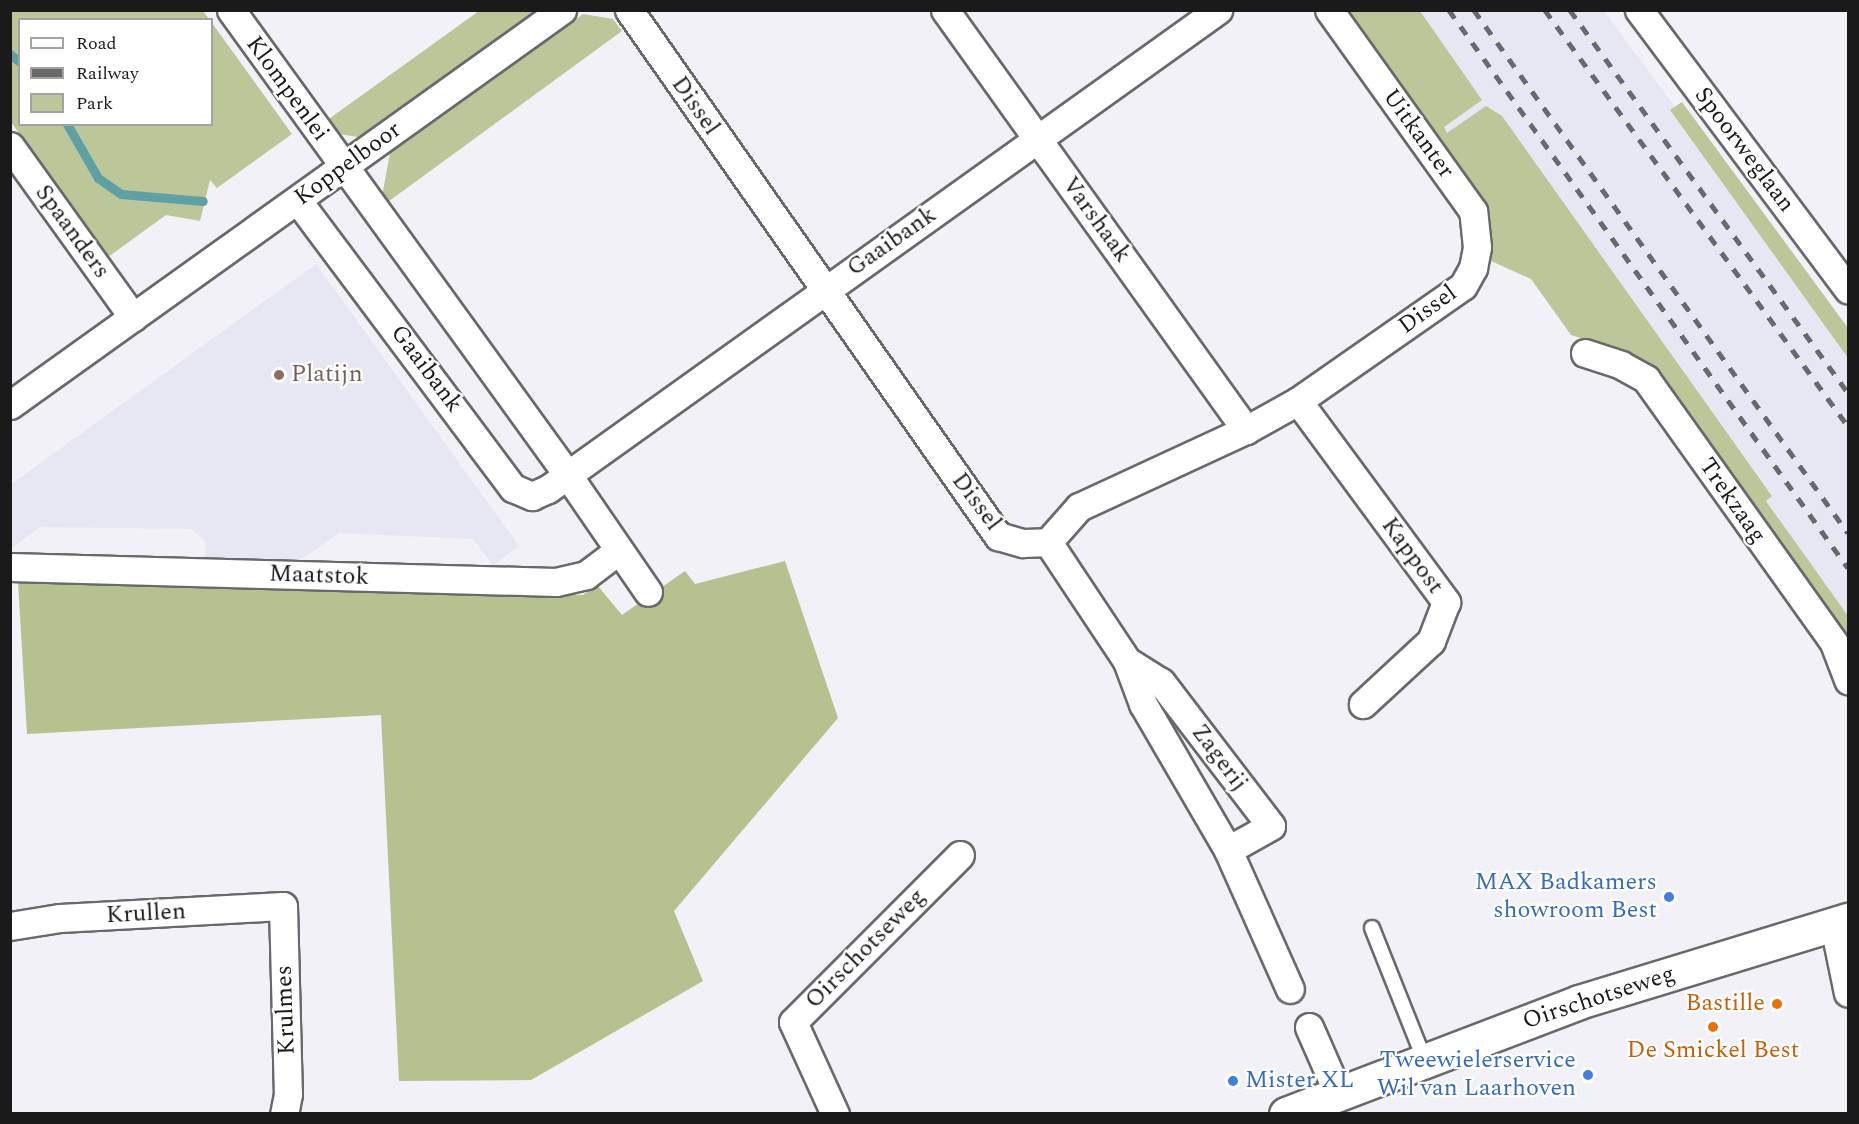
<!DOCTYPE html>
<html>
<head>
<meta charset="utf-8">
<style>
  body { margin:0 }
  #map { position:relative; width:1859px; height:1124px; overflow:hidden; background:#f2f1f7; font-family:Spectral,serif }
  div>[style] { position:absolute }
  .built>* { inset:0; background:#e7e6f3 }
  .green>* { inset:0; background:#bbc699 }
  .forest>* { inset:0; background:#b5c18f }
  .stream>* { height:9px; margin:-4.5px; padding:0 4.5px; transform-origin:4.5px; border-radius:4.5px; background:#5ea0a3 }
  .roads { filter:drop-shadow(2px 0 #69696d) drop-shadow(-2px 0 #69696d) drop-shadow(0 2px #69696d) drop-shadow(0 -2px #69696d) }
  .lane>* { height:14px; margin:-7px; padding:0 7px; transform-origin:7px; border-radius:7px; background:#fff }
  .street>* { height:27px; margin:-13.5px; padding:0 13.5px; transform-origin:13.5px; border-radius:13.5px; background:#fff }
  .secondary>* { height:33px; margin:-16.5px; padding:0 16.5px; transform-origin:16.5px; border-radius:16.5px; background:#fff }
  .rail>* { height:4.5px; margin-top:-2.25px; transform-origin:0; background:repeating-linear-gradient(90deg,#69696c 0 10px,transparent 0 20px) }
  .dots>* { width:16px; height:16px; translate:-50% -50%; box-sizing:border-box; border:3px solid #fff; border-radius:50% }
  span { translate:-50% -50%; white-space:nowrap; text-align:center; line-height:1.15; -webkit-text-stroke:4.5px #fff; paint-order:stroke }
  .street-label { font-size:24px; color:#1a1a1b }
  .education-label { font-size:24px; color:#785e54 }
  .left { translate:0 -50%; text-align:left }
  .shop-label { font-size:24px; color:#366cbe }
  .right { translate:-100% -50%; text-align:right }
  .food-label { font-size:24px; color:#c56008 }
  .frame { position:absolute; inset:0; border:12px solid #1a1a1b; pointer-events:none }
  .legend { position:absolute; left:18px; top:18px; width:195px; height:108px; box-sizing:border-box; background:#fff; border:2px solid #a3a3a4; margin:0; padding:8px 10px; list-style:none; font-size:18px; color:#1a1a1b }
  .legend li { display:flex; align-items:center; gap:12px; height:30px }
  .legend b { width:30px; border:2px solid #a3a3a4 }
</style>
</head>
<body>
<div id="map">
  <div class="built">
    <i style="clip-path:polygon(1367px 11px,1604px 11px,1675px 107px,1670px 111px,1848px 358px,1848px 618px,1766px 500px,1772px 495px,1557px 194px,1483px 187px)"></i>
    <i style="clip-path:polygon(316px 264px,519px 546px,493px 565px,473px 539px,339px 533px,303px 558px,290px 561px,205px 559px,206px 542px,192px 529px,40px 527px,12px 548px,10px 485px)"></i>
  </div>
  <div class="green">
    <i style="clip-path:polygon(202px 10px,209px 19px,20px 20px,20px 124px,212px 124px,212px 23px,292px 134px,217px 188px,210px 180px,200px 221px,166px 215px,108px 257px,11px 122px,11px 11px)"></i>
    <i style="clip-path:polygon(479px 11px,536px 11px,358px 137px,339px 134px,326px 121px)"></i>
    <i style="clip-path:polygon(1344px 11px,1420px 11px,1482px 100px,1444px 127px,1447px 133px,1486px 106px,1502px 116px,1772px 496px,1766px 501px,1848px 616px,1848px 642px,1626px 353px,1571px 335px,1531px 279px,1491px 261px,1486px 210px)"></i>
    <i style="clip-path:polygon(583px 14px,613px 19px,622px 31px,385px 204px,382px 196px,390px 153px)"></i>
    <i style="clip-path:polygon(1682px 102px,1848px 328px,1848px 358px,1670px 110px)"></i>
  </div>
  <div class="forest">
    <i style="clip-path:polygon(785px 561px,838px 718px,674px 911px,703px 981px,531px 1080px,399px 1081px,381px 715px,27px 734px,18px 582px,583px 595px,597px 585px,622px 615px,685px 571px,695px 584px)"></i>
  </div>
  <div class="stream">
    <i style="left:10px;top:54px;width:13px;rotate:39deg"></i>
    <i style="left:67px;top:124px;width:62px;rotate:60.1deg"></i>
    <i style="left:98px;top:178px;width:28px;rotate:35deg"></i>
    <i style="left:121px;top:194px;width:82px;rotate:4.9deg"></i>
  </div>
  <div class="roads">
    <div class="lane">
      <i style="left:1372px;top:928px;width:141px;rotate:68.3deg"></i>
    </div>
    <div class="street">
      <i style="left:231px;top:10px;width:573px;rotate:54.09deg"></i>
      <i style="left:567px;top:474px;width:143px;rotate:55.5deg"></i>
      <i style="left:629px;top:10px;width:643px;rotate:54.95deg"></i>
      <i style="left:998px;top:536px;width:26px;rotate:16deg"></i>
      <i style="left:1023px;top:543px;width:25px;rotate:-2deg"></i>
      <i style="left:1048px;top:542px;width:47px;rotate:-48.5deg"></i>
      <i style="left:1079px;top:507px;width:184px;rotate:-24.8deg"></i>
      <i style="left:1246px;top:430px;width:60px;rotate:-29.1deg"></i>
      <i style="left:1298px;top:401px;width:201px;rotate:-34.9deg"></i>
      <i style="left:1463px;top:286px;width:21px;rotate:-61deg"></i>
      <i style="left:1473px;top:268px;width:21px;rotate:-79deg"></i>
      <i style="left:1477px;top:247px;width:36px;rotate:-96deg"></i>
      <i style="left:1473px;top:211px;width:247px;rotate:-125.6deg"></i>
      <i style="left:945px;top:10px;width:517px;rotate:54.37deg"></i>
      <i style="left:1639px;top:10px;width:349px;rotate:53.2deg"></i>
      <i style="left:10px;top:146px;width:211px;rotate:54.3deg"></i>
      <i style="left:298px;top:201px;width:359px;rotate:53.2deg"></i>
      <i style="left:513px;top:488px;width:21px;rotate:23deg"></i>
      <i style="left:532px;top:496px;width:17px;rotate:-24deg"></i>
      <i style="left:548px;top:489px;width:824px;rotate:-35.56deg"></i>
      <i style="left:1585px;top:353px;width:38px;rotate:18deg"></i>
      <i style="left:1621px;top:365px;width:29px;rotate:29deg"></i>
      <i style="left:1646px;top:379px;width:324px;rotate:54.5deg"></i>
      <i style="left:1834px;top:643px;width:40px;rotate:69deg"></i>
      <i style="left:1298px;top:401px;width:250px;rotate:53.6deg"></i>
      <i style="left:1446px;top:602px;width:42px;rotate:111deg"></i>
      <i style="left:1431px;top:641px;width:93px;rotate:137.2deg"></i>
      <i style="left:10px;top:405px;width:679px;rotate:-35.59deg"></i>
      <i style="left:1048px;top:542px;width:143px;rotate:56.4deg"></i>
      <i style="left:1127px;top:661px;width:46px;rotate:69.6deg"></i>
      <i style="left:1143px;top:704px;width:169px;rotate:59.8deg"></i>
      <i style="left:1228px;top:850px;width:152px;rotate:66deg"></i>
      <i style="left:10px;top:567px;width:546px;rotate:1.57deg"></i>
      <i style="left:556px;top:582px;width:31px;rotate:-13deg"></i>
      <i style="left:586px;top:575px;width:40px;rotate:-37deg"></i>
      <i style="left:1127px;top:661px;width:40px;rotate:32deg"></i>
      <i style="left:1161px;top:682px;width:181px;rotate:52.6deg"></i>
      <i style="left:1271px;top:826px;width:49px;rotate:150.8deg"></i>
      <i style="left:1834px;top:925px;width:69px;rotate:78.4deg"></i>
      <i style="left:10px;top:926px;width:51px;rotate:-9.1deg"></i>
      <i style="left:60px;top:918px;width:223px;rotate:-3.1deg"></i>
      <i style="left:283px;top:906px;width:188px;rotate:88.5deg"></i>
      <i style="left:288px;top:1094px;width:20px;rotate:101deg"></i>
      <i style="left:1309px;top:1027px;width:72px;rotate:66.3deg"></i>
      <i style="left:835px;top:1114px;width:101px;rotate:-114.5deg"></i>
      <i style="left:793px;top:1022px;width:236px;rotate:-45deg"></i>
    </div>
    <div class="secondary">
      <i style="left:1286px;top:1114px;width:314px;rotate:-20.9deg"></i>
      <i style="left:1579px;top:1002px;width:281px;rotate:-17deg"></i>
    </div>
  </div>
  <div class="rail">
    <i style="left:1449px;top:10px;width:686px;rotate:54.43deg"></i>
    <i style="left:1474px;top:10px;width:643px;rotate:54.43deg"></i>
    <i style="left:1545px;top:10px;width:515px;rotate:53.93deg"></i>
    <i style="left:1570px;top:10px;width:472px;rotate:54deg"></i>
  </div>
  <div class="dots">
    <i style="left:279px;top:375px;background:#8d6e63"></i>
    <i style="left:1669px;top:897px;background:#3f7fe0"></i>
    <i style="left:1777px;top:1004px;background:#e8710a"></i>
    <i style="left:1713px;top:1027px;background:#e8710a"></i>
    <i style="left:1588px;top:1075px;background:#3f7fe0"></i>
    <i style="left:1233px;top:1081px;background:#3f7fe0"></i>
  </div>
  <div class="street-label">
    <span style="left:287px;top:89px;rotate:54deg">Klompenlei</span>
    <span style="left:695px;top:106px;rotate:55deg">Dissel</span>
    <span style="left:1418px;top:134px;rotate:54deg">Uitkanter</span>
    <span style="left:1744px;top:150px;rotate:53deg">Spoorweglaan</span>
    <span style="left:348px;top:164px;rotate:-36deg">Koppelboor</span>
    <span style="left:1096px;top:220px;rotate:54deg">Varshaak</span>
    <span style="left:72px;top:232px;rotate:54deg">Spaanders</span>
    <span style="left:892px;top:242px;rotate:-35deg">Gaaibank</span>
    <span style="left:1428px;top:310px;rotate:-36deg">Dissel</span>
    <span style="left:426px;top:369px;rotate:53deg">Gaaibank</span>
    <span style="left:1732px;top:501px;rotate:55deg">Trekzaag</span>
    <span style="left:976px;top:502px;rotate:53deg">Dissel</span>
    <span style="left:1412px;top:556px;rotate:54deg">Kappost</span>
    <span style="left:319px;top:576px;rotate:2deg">Maatstok</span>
    <span style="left:1219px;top:758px;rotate:53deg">Zagerij</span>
    <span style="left:146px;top:914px;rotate:-3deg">Krullen</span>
    <span style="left:866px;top:949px;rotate:-45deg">Oirschotseweg</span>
    <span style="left:1599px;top:998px;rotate:-18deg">Oirschotseweg</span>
    <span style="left:286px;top:1010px;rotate:-92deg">Krulmes</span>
  </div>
  <div class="education-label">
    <span class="left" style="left:291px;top:375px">Platijn</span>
  </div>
  <div class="shop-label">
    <span class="right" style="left:1657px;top:897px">MAX Badkamers<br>showroom Best</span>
    <span class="right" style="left:1576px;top:1075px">Tweewielerservice<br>Wil van Laarhoven</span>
    <span class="left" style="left:1245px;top:1081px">Mister XL</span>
  </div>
  <div class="food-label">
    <span class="right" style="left:1765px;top:1004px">Bastille</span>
    <span style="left:1713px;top:1051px">De Smickel Best</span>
  </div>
  <div class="frame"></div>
  <ul class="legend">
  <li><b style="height:8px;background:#fff"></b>Road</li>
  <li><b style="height:8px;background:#69696c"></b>Railway</li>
  <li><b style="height:16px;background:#bbc699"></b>Park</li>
  </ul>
</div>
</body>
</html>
